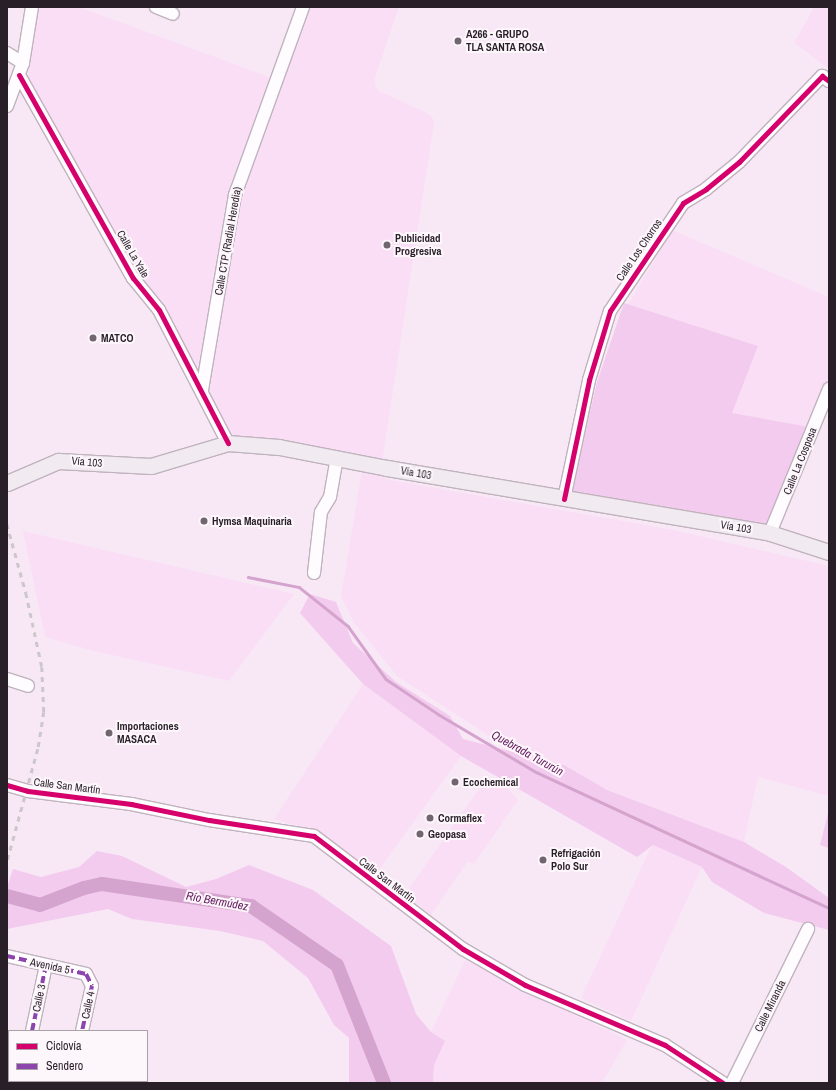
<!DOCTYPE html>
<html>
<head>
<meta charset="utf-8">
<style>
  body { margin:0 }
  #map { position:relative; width:836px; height:1090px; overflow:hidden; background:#f8e8f6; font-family:"Archivo Narrow",sans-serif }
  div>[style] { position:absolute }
  .built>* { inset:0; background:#f9def5 }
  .green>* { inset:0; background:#f3cbee }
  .stream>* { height:2.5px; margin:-1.25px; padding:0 1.25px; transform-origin:1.25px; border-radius:1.25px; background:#d4a4ce }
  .river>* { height:14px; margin:-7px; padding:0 7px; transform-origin:7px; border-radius:7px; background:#d4a4ce }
  .roads { filter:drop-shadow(1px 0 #bfb3bd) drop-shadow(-1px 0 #bfb3bd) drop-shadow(0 1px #bfb3bd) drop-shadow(0 -1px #bfb3bd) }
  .minor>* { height:12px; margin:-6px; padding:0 6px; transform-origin:6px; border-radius:6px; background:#fefcfe }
  .major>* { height:15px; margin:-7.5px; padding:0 7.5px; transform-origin:7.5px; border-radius:7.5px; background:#f2eaf1 }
  .rail>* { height:2.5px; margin-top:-1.25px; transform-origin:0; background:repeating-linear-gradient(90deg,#ccc7cb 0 5px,transparent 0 10px) }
  .quiet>* { height:4px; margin-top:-2px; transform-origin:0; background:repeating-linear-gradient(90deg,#8e44ad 0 8px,transparent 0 12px) }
  .cycleway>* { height:5px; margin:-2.5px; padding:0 2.5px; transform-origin:2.5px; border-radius:2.5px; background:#d6006c }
  .dots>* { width:11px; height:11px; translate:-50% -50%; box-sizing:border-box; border:2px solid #fdf7fc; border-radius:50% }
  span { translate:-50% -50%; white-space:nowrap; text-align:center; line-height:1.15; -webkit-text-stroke:4px #fdf7fc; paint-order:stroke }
  .poi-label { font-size:11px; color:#291f28; font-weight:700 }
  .left { translate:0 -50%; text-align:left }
  .street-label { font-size:11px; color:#291f28 }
  .water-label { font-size:12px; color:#631b5e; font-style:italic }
  .frame { position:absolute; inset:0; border:8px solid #291f28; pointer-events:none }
  .legend { position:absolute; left:8px; top:1030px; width:140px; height:52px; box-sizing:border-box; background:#fdf7fc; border:1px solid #a8a1a7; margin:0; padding:5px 7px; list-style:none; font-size:12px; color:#291f28 }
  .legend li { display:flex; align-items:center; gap:8px; height:20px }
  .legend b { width:20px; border:1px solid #a8a1a7 }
</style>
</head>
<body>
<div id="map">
  <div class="built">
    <i style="clip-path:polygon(38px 7px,79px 7px,272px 78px,236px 171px,226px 209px,200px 379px,28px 79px)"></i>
    <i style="clip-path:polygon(308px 7px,399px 7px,375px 78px,375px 85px,379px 91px,425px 112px,432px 117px,434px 123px,382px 463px,229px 436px,207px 393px,237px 206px)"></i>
    <i style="clip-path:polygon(814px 7px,829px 7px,829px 69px,794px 43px)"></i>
    <i style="clip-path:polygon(672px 230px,829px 297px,829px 377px,809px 427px,731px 413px,758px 346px,628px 305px)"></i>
    <i style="clip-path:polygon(362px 470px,390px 480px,674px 530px,829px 566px,829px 796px,758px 777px,744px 842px,555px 770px,500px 743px,397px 676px,353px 621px,341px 596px)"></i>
    <i style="clip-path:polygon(23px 531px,294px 594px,229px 681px,90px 650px,45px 637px)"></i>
    <i style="clip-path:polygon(363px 684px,461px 756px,374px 877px,319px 832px,274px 819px)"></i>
    <i style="clip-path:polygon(488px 776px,507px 788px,518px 800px,474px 864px,468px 861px,431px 915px,405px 894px)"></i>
    <i style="clip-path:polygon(652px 845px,702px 867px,631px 1021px,581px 998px)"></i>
    <i style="clip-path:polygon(465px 960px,627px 1040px,602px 1083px,433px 1083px,434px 1065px,445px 1041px,431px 1032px)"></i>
  </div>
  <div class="green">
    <i style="clip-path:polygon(624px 303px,758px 346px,732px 413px,809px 427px,768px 528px,571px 495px,597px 382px)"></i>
    <i style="clip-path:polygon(310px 594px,336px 602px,353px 643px,396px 682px,450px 716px,463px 739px,564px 765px,607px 790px,744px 842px,786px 867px,829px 898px,829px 930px,764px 913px,712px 882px,702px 867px,653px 845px,637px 857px,461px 756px,363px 684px,300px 613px)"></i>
    <i style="clip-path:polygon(829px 809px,829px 848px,820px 845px)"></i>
    <i style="clip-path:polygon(97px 851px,122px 856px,186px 887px,216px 879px,249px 865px,313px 890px,391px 946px,416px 1014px,431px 1032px,445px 1041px,434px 1065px,433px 1083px,349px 1083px,349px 1038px,334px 1025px,308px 978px,263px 941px,220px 931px,132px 919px,108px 909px,7px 929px,7px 887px,13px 869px,41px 877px,79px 867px)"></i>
  </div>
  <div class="stream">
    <i style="left:248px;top:577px;width:52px;rotate:11.1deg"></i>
    <i style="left:299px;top:587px;width:63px;rotate:38.5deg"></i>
    <i style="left:348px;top:626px;width:65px;rotate:54.4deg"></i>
    <i style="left:386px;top:679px;width:63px;rotate:33.9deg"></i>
    <i style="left:438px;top:714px;width:114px;rotate:30.6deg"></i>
    <i style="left:536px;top:772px;width:323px;rotate:24.9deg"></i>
  </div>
  <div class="river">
    <i style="left:7px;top:896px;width:34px;rotate:15deg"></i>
    <i style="left:40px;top:905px;width:47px;rotate:-21.1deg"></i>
    <i style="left:84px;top:888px;width:18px;rotate:-13deg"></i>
    <i style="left:102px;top:884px;width:151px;rotate:8.4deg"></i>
    <i style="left:251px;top:906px;width:104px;rotate:34.5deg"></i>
    <i style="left:337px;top:965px;width:127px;rotate:68.3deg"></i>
  </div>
  <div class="roads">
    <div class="minor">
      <i style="left:156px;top:7px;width:18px;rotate:22deg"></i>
      <i style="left:7px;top:53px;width:19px;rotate:32deg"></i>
      <i style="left:19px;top:75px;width:233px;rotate:60.7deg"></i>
      <i style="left:133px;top:278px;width:41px;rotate:50.9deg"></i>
      <i style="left:159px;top:310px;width:150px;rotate:62.6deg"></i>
      <i style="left:7px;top:106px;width:46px;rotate:-69.6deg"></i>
      <i style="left:23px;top:63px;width:57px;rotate:-80.9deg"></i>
      <i style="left:202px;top:390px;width:198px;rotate:-80.4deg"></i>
      <i style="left:235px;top:195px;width:200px;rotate:-70.1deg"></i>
      <i style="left:564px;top:499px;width:122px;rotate:-78.1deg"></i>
      <i style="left:589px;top:380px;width:72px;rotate:-73.1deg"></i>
      <i style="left:610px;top:311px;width:130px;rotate:-55.9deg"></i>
      <i style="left:683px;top:203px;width:27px;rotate:-31deg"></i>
      <i style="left:706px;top:189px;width:43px;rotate:-39.3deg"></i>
      <i style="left:739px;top:162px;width:120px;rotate:-46deg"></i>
      <i style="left:822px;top:76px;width:9px;rotate:36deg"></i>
      <i style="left:770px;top:533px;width:156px;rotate:-67.7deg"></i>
      <i style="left:314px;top:573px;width:61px;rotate:-83.5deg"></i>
      <i style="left:321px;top:512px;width:17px;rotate:-59deg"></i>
      <i style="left:330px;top:497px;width:39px;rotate:-80deg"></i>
      <i style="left:7px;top:679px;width:22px;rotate:18deg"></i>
      <i style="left:7px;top:785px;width:22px;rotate:16deg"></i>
      <i style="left:28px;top:791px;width:104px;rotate:7.2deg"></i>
      <i style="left:131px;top:804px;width:80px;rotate:11.6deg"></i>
      <i style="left:209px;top:820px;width:106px;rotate:8.7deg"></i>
      <i style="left:314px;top:836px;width:187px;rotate:37.2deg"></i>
      <i style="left:463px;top:949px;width:72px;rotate:30.1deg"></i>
      <i style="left:525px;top:985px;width:152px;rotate:23.2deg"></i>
      <i style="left:665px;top:1045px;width:69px;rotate:33.2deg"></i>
      <i style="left:7px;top:956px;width:81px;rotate:12.8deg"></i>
      <i style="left:86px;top:974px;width:13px;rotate:63deg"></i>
      <i style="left:92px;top:986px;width:46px;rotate:102.5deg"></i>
      <i style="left:32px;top:1031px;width:67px;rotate:-78deg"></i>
      <i style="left:21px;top:1083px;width:2px;rotate:-90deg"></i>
      <i style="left:70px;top:1083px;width:2px;rotate:-63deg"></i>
      <i style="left:732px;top:1083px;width:172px;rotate:-63.7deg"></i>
    </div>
    <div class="major">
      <i style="left:7px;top:483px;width:56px;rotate:-23.3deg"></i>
      <i style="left:58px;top:461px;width:93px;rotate:3.1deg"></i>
      <i style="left:151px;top:466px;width:80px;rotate:-16.6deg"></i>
      <i style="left:228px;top:443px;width:51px;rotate:4.5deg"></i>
      <i style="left:279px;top:447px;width:110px;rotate:11deg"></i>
      <i style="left:387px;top:468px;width:388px;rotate:9.6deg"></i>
      <i style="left:770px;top:533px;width:62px;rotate:17.9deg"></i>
    </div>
  </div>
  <div class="rail">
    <i style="left:7px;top:524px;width:72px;rotate:74.6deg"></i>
    <i style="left:26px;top:593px;width:76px;rotate:77.8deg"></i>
    <i style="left:42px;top:667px;width:45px;rotate:87.5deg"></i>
    <i style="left:44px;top:712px;width:37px;rotate:99deg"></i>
    <i style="left:38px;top:749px;width:117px;rotate:105.3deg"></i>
  </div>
  <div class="quiet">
    <i style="left:7px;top:956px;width:81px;rotate:12.8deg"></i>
    <i style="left:86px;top:974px;width:13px;rotate:63deg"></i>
    <i style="left:92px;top:986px;width:46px;rotate:102.5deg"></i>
    <i style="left:32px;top:1031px;width:67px;rotate:-78deg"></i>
    <i style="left:21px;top:1083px;width:2px;rotate:-90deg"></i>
    <i style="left:70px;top:1083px;width:2px;rotate:-63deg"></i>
  </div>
  <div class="cycleway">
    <i style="left:19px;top:75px;width:233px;rotate:60.7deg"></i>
    <i style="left:133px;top:278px;width:41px;rotate:50.9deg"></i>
    <i style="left:159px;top:310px;width:150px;rotate:62.6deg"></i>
    <i style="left:564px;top:499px;width:122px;rotate:-78.1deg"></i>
    <i style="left:589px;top:380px;width:72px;rotate:-73.1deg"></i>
    <i style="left:610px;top:311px;width:130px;rotate:-55.9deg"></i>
    <i style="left:683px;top:203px;width:27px;rotate:-31deg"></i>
    <i style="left:706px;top:189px;width:43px;rotate:-39.3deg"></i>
    <i style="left:739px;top:162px;width:120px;rotate:-46deg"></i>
    <i style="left:822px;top:76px;width:9px;rotate:36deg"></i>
    <i style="left:7px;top:785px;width:22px;rotate:16deg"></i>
    <i style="left:28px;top:791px;width:104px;rotate:7.2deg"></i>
    <i style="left:131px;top:804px;width:80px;rotate:11.6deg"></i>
    <i style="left:209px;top:820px;width:106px;rotate:8.7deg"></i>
    <i style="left:314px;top:836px;width:187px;rotate:37.2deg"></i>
    <i style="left:463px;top:949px;width:72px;rotate:30.1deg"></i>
    <i style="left:525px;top:985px;width:152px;rotate:23.2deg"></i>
    <i style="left:665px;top:1045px;width:69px;rotate:33.2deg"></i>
  </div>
  <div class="dots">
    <i style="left:458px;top:41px;background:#716570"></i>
    <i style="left:387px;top:245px;background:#716570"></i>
    <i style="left:93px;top:338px;background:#716570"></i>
    <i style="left:204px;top:521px;background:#716570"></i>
    <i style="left:109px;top:733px;background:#716570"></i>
    <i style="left:455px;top:782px;background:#716570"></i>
    <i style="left:430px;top:818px;background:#716570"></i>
    <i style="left:420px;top:834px;background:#716570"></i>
    <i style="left:543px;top:860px;background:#716570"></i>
  </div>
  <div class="poi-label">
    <span class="left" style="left:466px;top:41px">A266 - GRUPO<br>TLA SANTA ROSA</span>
    <span class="left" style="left:395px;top:245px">Publicidad<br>Progresiva</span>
    <span class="left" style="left:101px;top:338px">MATCO</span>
    <span class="left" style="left:212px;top:521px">Hymsa Maquinaria</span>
    <span class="left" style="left:117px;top:733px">Importaciones<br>MASACA</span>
    <span class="left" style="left:463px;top:782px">Ecochemical</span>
    <span class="left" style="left:438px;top:818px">Cormaflex</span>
    <span class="left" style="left:428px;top:834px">Geopasa</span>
    <span class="left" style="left:551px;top:860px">Refrigación<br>Polo Sur</span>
  </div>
  <div class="street-label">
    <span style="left:228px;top:241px;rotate:-80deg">Calle CTP (Radial Heredia)</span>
    <span style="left:639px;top:250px;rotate:-56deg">Calle Los Chorros</span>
    <span style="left:133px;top:254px;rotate:60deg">Calle La Yale</span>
    <span style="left:800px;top:461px;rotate:-68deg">Calle La Cosposa</span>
    <span style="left:87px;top:462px;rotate:5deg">Vía 103</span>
    <span style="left:416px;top:473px;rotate:10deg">Vía 103</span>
    <span style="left:736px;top:527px;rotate:10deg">Vía 103</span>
    <span style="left:67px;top:786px;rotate:7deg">Calle San Martín</span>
    <span style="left:387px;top:880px;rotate:37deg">Calle San Martín</span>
    <span style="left:50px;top:966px;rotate:12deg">Avenida 5</span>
    <span style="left:39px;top:998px;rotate:-78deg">Calle 3</span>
    <span style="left:88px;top:1005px;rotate:-78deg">Calle 4</span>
    <span style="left:770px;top:1006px;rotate:-64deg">Calle Miranda</span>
  </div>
  <div class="water-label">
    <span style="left:527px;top:754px;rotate:29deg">Quebrada Tururún</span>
    <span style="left:217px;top:902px;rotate:10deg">Río Bermúdez</span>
  </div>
  <div class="frame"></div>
  <ul class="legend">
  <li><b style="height:5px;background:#d6006c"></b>Ciclovía</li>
  <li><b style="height:5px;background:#8e44ad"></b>Sendero</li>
  </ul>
</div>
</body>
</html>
